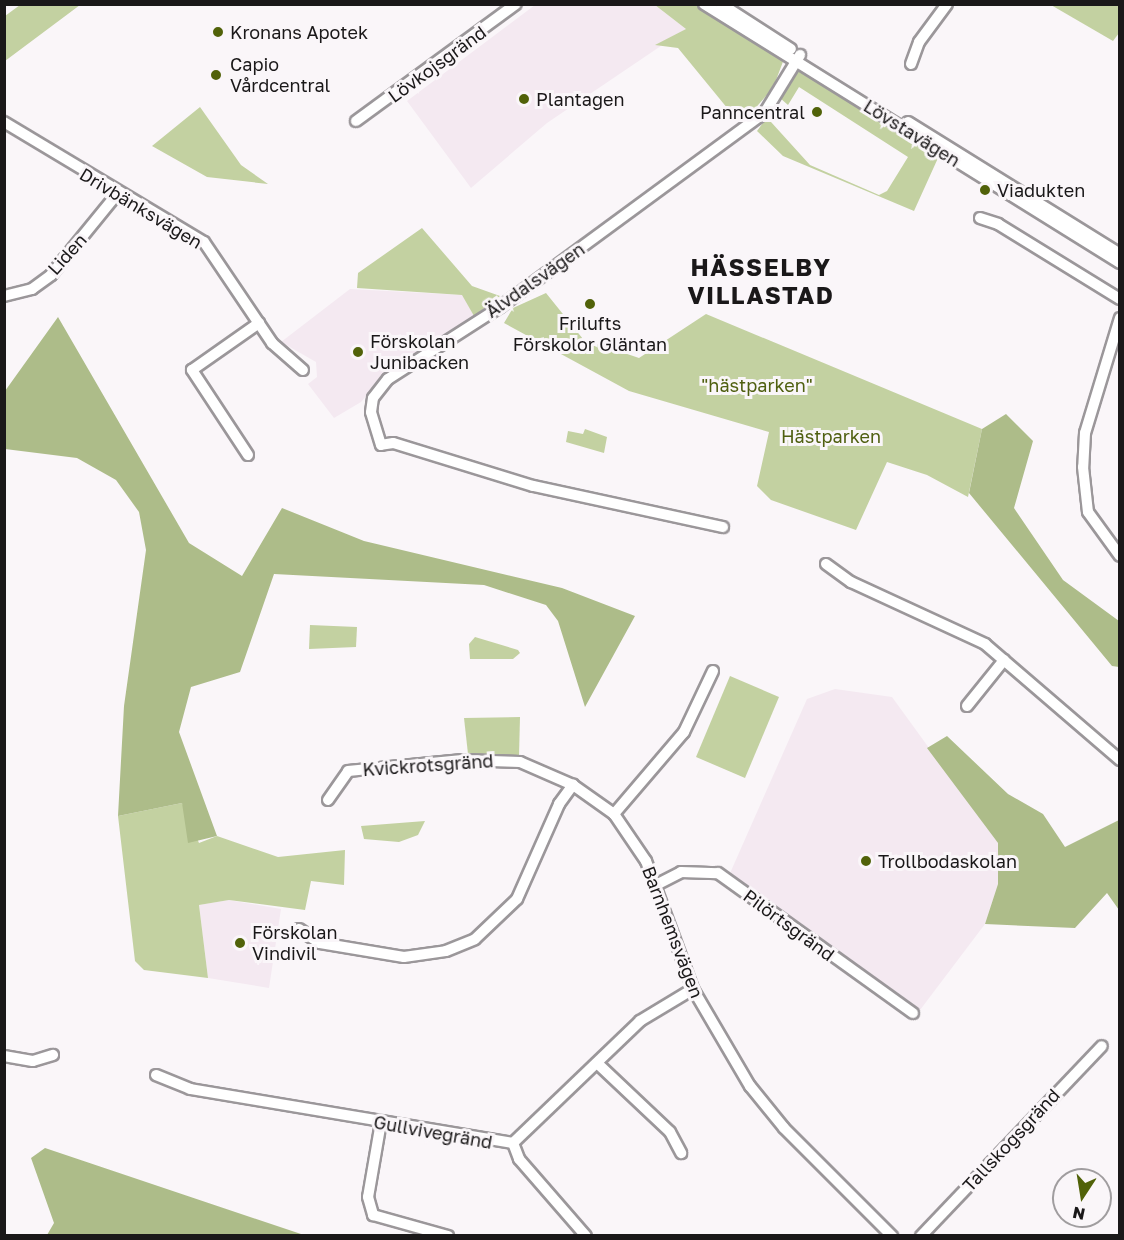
<!DOCTYPE html>
<html>
<head>
<meta charset="utf-8">
<style>
  body { margin:0 }
  #map { position:relative; width:1124px; height:1240px; overflow:hidden; background:#faf6f9; font-family:"Golos Text",sans-serif }
  div>[style] { position:absolute }
  .built>* { inset:0; background:#f4e9f1 }
  .green>* { inset:0; background:#c3d1a1 }
  .forest>* { inset:0; background:#adbc89 }
  .roads { filter:drop-shadow(2px 0 #9b979a) drop-shadow(-2px 0 #9b979a) drop-shadow(0 2px #9b979a) drop-shadow(0 -2px #9b979a) }
  .minor>* { height:10px; margin:-5px; padding:0 5px; transform-origin:5px; border-radius:5px; background:#fff }
  .dots>* { width:16px; height:16px; translate:-50% -50%; box-sizing:border-box; border:3px solid #faf6f9; border-radius:50% }
  span { translate:-50% -50%; white-space:nowrap; text-align:center; line-height:1.15; -webkit-text-stroke:6px #faf6f9; paint-order:stroke }
  .poi-label { font-size:18px; color:#1a1819 }
  .left { translate:0 -50%; text-align:left }
  .right { translate:-100% -50%; text-align:right }
  .street-label { font-size:18px; color:#1a1819 }
  .park-label { font-size:18px; color:#4f5f10 }
  .district-label { font-size:24px; color:#1a1819; font-weight:700; letter-spacing:1.5px }
  .frame { position:absolute; inset:0; border:6px solid #1a1819; pointer-events:none }
  .north { position:absolute; left:1052px; top:1168px; width:60px; height:60px; box-sizing:border-box; background:#faf6f9; border:2px solid #a09d9f; border-radius:50%; rotate:192deg; font-size:16px; font-weight:700; line-height:24px; text-align:center; color:#1a1819 }
  .north::after { content:''; display:block; margin:auto; width:21px; height:27px; background:#516209; clip-path:polygon(50% 0,100% 100%,50% 72%,0 100%) }
</style>
</head>
<body>
<div id="map">
  <div class="built">
    <i style="clip-path:polygon(535px 5px,655px 5px,686px 29px,547px 123px,471px 188px,407px 101px)"></i>
    <i style="clip-path:polygon(350px 289px,463px 295px,474px 316px,385px 374px,361px 402px,334px 418px,308px 384px,317px 377px,316px 362px,281px 342px)"></i>
    <i style="clip-path:polygon(835px 689px,892px 697px,998px 843px,998px 884px,985px 924px,917px 1014px,727px 880px,807px 699px)"></i>
    <i style="clip-path:polygon(229px 900px,281px 909px,269px 988px,208px 978px,199px 905px)"></i>
  </div>
  <div class="green">
    <i style="clip-path:polygon(20px 5px,20px 4px,80px 5px,5px 61px,5px 16px)"></i>
    <i style="clip-path:polygon(655px 5px,698px 5px,784px 59px,773px 88px,752px 112px,737px 120px,678px 48px,655px 45px,686px 29px)"></i>
    <i style="clip-path:polygon(1051px 5px,1119px 5px,1119px 33px,1113px 41px)"></i>
    <i style="clip-path:polygon(805px 71px,938px 158px,914px 211px,783px 156px,757px 131px,765px 120px,771px 122px,810px 165px,879px 195px,887px 191px,908px 157px,799px 87px,788px 105px,780px 98px,798px 72px)"></i>
    <i style="clip-path:polygon(200px 107px,241px 165px,268px 184px,207px 177px,152px 146px)"></i>
    <i style="clip-path:polygon(422px 228px,472px 286px,500px 296px,474px 316px,462px 295px,357px 288px,358px 273px)"></i>
    <i style="clip-path:polygon(546px 293px,583px 339px,639px 358px,706px 314px,982px 429px,968px 497px,927px 475px,887px 462px,856px 530px,771px 500px,757px 486px,769px 432px,629px 391px,504px 323px,513px 308px)"></i>
    <i style="clip-path:polygon(585px 429px,607px 437px,604px 453px,566px 442px,568px 431px,583px 434px)"></i>
    <i style="clip-path:polygon(310px 625px,357px 627px,356px 647px,309px 649px)"></i>
    <i style="clip-path:polygon(475px 637px,518px 650px,520px 653px,513px 659px,470px 659px,469px 644px)"></i>
    <i style="clip-path:polygon(730px 676px,779px 697px,745px 778px,696px 757px)"></i>
    <i style="clip-path:polygon(520px 717px,519px 756px,468px 754px,464px 718px)"></i>
    <i style="clip-path:polygon(182px 803px,199px 843px,217px 836px,278px 857px,345px 850px,344px 885px,311px 881px,305px 910px,229px 900px,199px 905px,208px 978px,144px 970px,135px 961px,118px 816px)"></i>
    <i style="clip-path:polygon(425px 821px,418px 835px,399px 842px,364px 839px,361px 826px)"></i>
  </div>
  <div class="forest">
    <i style="clip-path:polygon(58px 317px,189px 543px,242px 576px,282px 508px,364px 541px,562px 588px,635px 616px,585px 707px,558px 621px,546px 605px,484px 585px,274px 574px,240px 672px,191px 687px,179px 732px,217px 836px,188px 843px,182px 803px,118px 816px,124px 706px,146px 550px,139px 512px,116px 480px,77px 458px,5px 449px,5px 391px)"></i>
    <i style="clip-path:polygon(1006px 414px,1033px 441px,1014px 508px,1063px 580px,1119px 621px,1119px 667px,1112px 666px,969px 493px,982px 429px)"></i>
    <i style="clip-path:polygon(947px 736px,1008px 794px,1043px 814px,1065px 847px,1119px 820px,1119px 910px,1107px 893px,1075px 928px,985px 924px,998px 884px,998px 843px,927px 748px)"></i>
    <i style="clip-path:polygon(45px 1148px,304px 1235px,47px 1235px,54px 1223px,31px 1158px)"></i>
  </div>
  <div class="roads">
    <div class="minor">
      <i style="left:704px;top:4px;width:490px;rotate:31.9deg"></i>
      <i style="left:721px;top:4px;width:83px;rotate:32.7deg"></i>
      <i style="left:911px;top:64px;width:23px;rotate:-70deg"></i>
      <i style="left:919px;top:42px;width:47px;rotate:-53.6deg"></i>
      <i style="left:356px;top:121px;width:198px;rotate:-36.2deg"></i>
      <i style="left:4px;top:122px;width:233px;rotate:31deg"></i>
      <i style="left:204px;top:242px;width:122px;rotate:56deg"></i>
      <i style="left:272px;top:343px;width:41px;rotate:41.1deg"></i>
      <i style="left:908px;top:122px;width:250px;rotate:31.9deg"></i>
      <i style="left:980px;top:218px;width:19px;rotate:18deg"></i>
      <i style="left:998px;top:224px;width:143px;rotate:31.6deg"></i>
      <i style="left:4px;top:296px;width:29px;rotate:-14deg"></i>
      <i style="left:32px;top:289px;width:24px;rotate:-36deg"></i>
      <i style="left:51px;top:275px;width:104px;rotate:-50.8deg"></i>
      <i style="left:1120px;top:318px;width:120px;rotate:106.9deg"></i>
      <i style="left:1085px;top:433px;width:34px;rotate:93deg"></i>
      <i style="left:1083px;top:467px;width:45px;rotate:83.7deg"></i>
      <i style="left:1088px;top:512px;width:54px;rotate:54deg"></i>
      <i style="left:248px;top:455px;width:102px;rotate:-123.4deg"></i>
      <i style="left:192px;top:370px;width:82px;rotate:-35deg"></i>
      <i style="left:723px;top:527px;width:194px;rotate:-167.8deg"></i>
      <i style="left:533px;top:486px;width:146px;rotate:-162.9deg"></i>
      <i style="left:393px;top:443px;width:12px;rotate:171deg"></i>
      <i style="left:381px;top:445px;width:34px;rotate:-107deg"></i>
      <i style="left:371px;top:412px;width:14px;rotate:-82deg"></i>
      <i style="left:373px;top:398px;width:24px;rotate:-52deg"></i>
      <i style="left:388px;top:379px;width:133px;rotate:-32.7deg"></i>
      <i style="left:500px;top:307px;width:329px;rotate:-36.3deg"></i>
      <i style="left:765px;top:112px;width:67px;rotate:-58.4deg"></i>
      <i style="left:826px;top:564px;width:31px;rotate:36deg"></i>
      <i style="left:851px;top:582px;width:148px;rotate:24.8deg"></i>
      <i style="left:985px;top:644px;width:178px;rotate:40.7deg"></i>
      <i style="left:713px;top:671px;width:68px;rotate:115.4deg"></i>
      <i style="left:684px;top:732px;width:108px;rotate:130.5deg"></i>
      <i style="left:614px;top:814px;width:57px;rotate:55.8deg"></i>
      <i style="left:646px;top:861px;width:136px;rotate:69.8deg"></i>
      <i style="left:693px;top:989px;width:113px;rotate:59.6deg"></i>
      <i style="left:750px;top:1086px;width:54px;rotate:51deg"></i>
      <i style="left:784px;top:1128px;width:153px;rotate:45deg"></i>
      <i style="left:967px;top:706px;width:59px;rotate:-51.2deg"></i>
      <i style="left:328px;top:800px;width:35px;rotate:-55deg"></i>
      <i style="left:348px;top:771px;width:115px;rotate:-5.5deg"></i>
      <i style="left:462px;top:760px;width:58px;rotate:2deg"></i>
      <i style="left:520px;top:762px;width:58px;rotate:23.5deg"></i>
      <i style="left:656px;top:885px;width:28px;rotate:-27deg"></i>
      <i style="left:681px;top:872px;width:37px;rotate:2deg"></i>
      <i style="left:718px;top:873px;width:240px;rotate:35.7deg"></i>
      <i style="left:299px;top:929px;width:25px;rotate:34deg"></i>
      <i style="left:320px;top:943px;width:85px;rotate:9.5deg"></i>
      <i style="left:404px;top:957px;width:42px;rotate:-8.1deg"></i>
      <i style="left:446px;top:951px;width:31px;rotate:-22deg"></i>
      <i style="left:475px;top:939px;width:58px;rotate:-43.6deg"></i>
      <i style="left:517px;top:899px;width:104px;rotate:-66.1deg"></i>
      <i style="left:559px;top:804px;width:24px;rotate:-54deg"></i>
      <i style="left:573px;top:785px;width:50px;rotate:35.3deg"></i>
      <i style="left:4px;top:1056px;width:29px;rotate:10deg"></i>
      <i style="left:33px;top:1061px;width:21px;rotate:-17deg"></i>
      <i style="left:597px;top:1063px;width:100px;rotate:43.4deg"></i>
      <i style="left:670px;top:1132px;width:24px;rotate:62deg"></i>
      <i style="left:156px;top:1075px;width:37px;rotate:22deg"></i>
      <i style="left:190px;top:1089px;width:327px;rotate:9.5deg"></i>
      <i style="left:513px;top:1143px;width:176px;rotate:-43.8deg"></i>
      <i style="left:640px;top:1021px;width:62px;rotate:-31.1deg"></i>
      <i style="left:381px;top:1122px;width:76px;rotate:99.8deg"></i>
      <i style="left:368px;top:1197px;width:19px;rotate:74deg"></i>
      <i style="left:373px;top:1215px;width:78px;rotate:15.6deg"></i>
      <i style="left:513px;top:1143px;width:17px;rotate:69deg"></i>
      <i style="left:519px;top:1159px;width:102px;rotate:49deg"></i>
      <i style="left:921px;top:1236px;width:262px;rotate:-46.4deg"></i>
    </div>
  </div>
  <div class="dots">
    <i style="left:218px;top:32px;background:#516209"></i>
    <i style="left:216px;top:75px;background:#516209"></i>
    <i style="left:524px;top:99px;background:#516209"></i>
    <i style="left:817px;top:112px;background:#516209"></i>
    <i style="left:985px;top:190px;background:#516209"></i>
    <i style="left:590px;top:304px;background:#516209"></i>
    <i style="left:358px;top:352px;background:#516209"></i>
    <i style="left:866px;top:861px;background:#516209"></i>
    <i style="left:240px;top:943px;background:#516209"></i>
  </div>
  <div class="poi-label">
    <span class="left" style="left:230px;top:32px">Kronans Apotek</span>
    <span class="left" style="left:230px;top:75px">Capio<br>Vårdcentral</span>
    <span class="left" style="left:536px;top:99px">Plantagen</span>
    <span class="right" style="left:805px;top:112px">Panncentral</span>
    <span class="left" style="left:997px;top:190px">Viadukten</span>
    <span style="left:590px;top:334px">Frilufts<br>Förskolor Gläntan</span>
    <span class="left" style="left:370px;top:352px">Förskolan<br>Junibacken</span>
    <span class="left" style="left:878px;top:861px">Trollbodaskolan</span>
    <span class="left" style="left:252px;top:943px">Förskolan<br>Vindivil</span>
  </div>
  <div class="street-label">
    <span style="left:437px;top:64px;rotate:-36deg">Lövkojsgränd</span>
    <span style="left:912px;top:133px;rotate:32deg">Lövstavägen</span>
    <span style="left:141px;top:208px;rotate:31deg">Drivbänksvägen</span>
    <span style="left:67px;top:254px;rotate:-48deg">Liden</span>
    <span style="left:535px;top:280px;rotate:-35deg">Älvdalsvägen</span>
    <span style="left:428px;top:765px;rotate:-4deg">Kvickrotsgränd</span>
    <span style="left:789px;top:925px;rotate:36deg">Pilörtsgränd</span>
    <span style="left:673px;top:932px;rotate:69deg">Barnhemsvägen</span>
    <span style="left:433px;top:1132px;rotate:10deg">Gullvivegränd</span>
    <span style="left:1011px;top:1140px;rotate:-47deg">Tallskogsgränd</span>
  </div>
  <div class="park-label">
    <span style="left:757px;top:385px">"hästparken"</span>
    <span style="left:831px;top:436px">Hästparken</span>
  </div>
  <div class="district-label">
    <span style="left:761px;top:281px">HÄSSELBY<br>VILLASTAD</span>
  </div>
  <div class="frame"></div>
  <div class="north">N</div>
</div>
</body>
</html>
